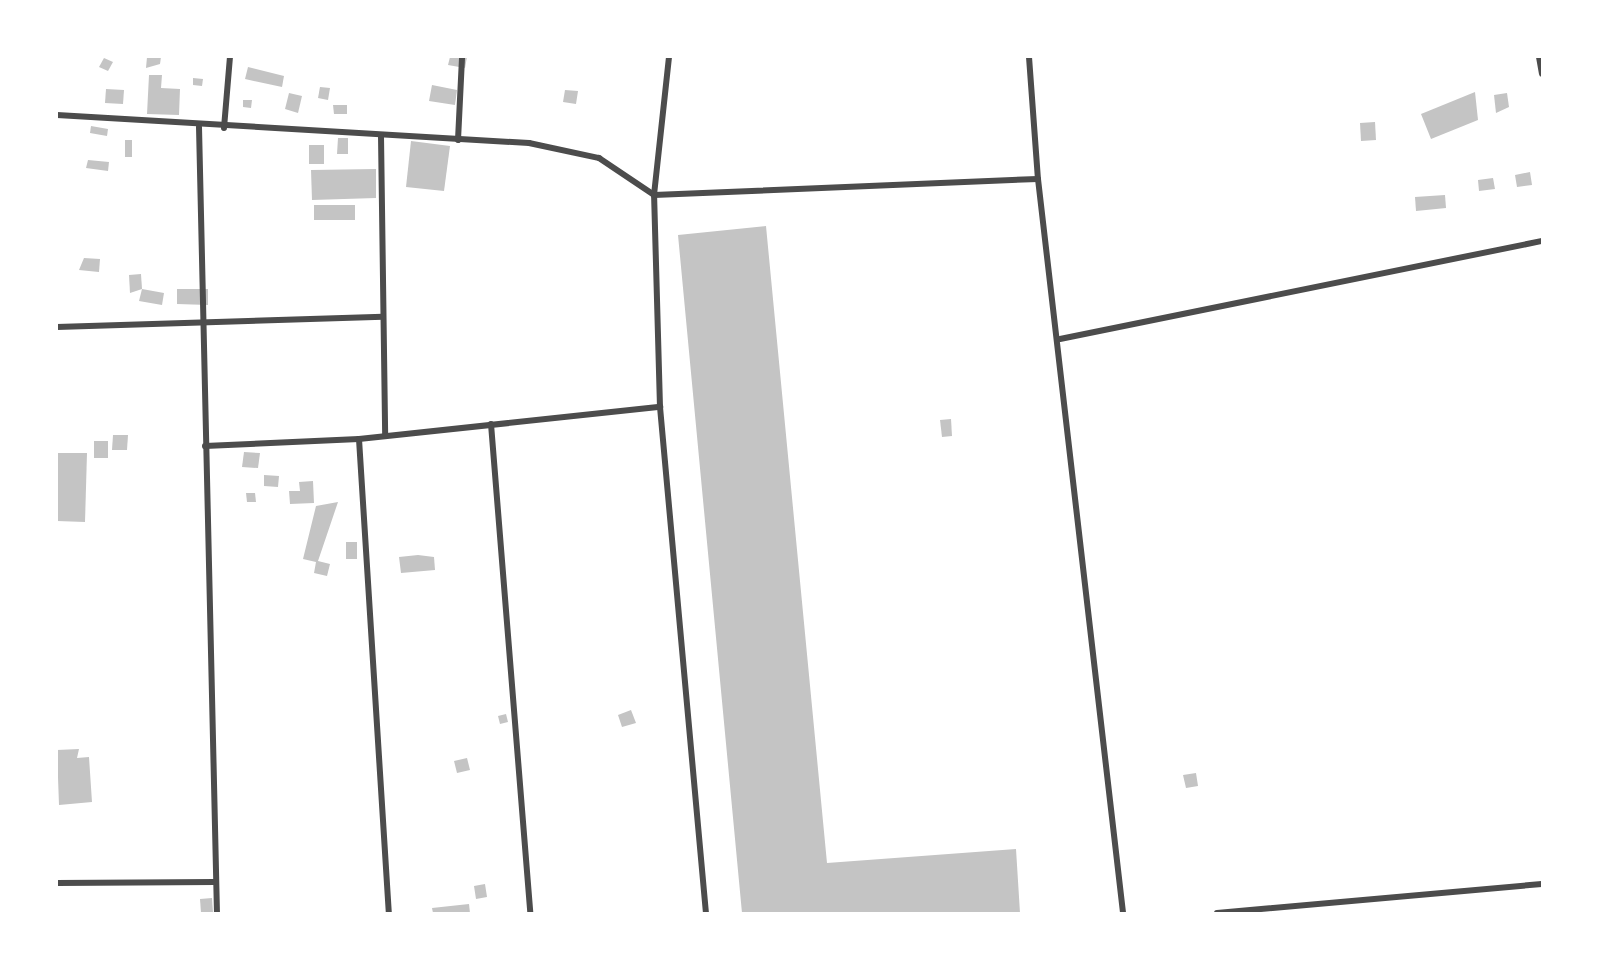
<!DOCTYPE html>
<html>
<head>
<meta charset="utf-8">
<style>
  body { margin:0 }
  #map { position:relative; width:1599px; height:970px; overflow:hidden; background:#fff; font-family:"Titillium Web",sans-serif }
  div>[style] { position:absolute }
  .building>* { inset:0; background:#c4c4c4 }
  .minor>* { height:6px; margin:-3px; padding:0 3px; transform-origin:3px; border-radius:3px; background:#4c4c4c }
  span { translate:-50% -50%; white-space:nowrap; text-align:center; line-height:1.15; -webkit-text-stroke:6px #fff; paint-order:stroke }
  .frame { position:absolute; inset:0; border:58px solid #fff; pointer-events:none }
</style>
</head>
<body>
<div id="map">
  <div class="building">
    <i style="clip-path:polygon(147px 57px,161px 57px,160px 64px,146px 68px)"></i>
    <i style="clip-path:polygon(450px 57px,467px 57px,465px 68px,448px 65px)"></i>
    <i style="clip-path:polygon(104px 58px,113px 62px,108px 71px,99px 67px)"></i>
    <i style="clip-path:polygon(248px 67px,284px 76px,282px 87px,245px 79px)"></i>
    <i style="clip-path:polygon(149px 75px,162px 75px,161px 88px,180px 89px,179px 115px,147px 114px)"></i>
    <i style="clip-path:polygon(193px 78px,203px 79px,202px 86px,193px 85px)"></i>
    <i style="clip-path:polygon(432px 85px,457px 90px,455px 105px,429px 101px)"></i>
    <i style="clip-path:polygon(320px 87px,330px 88px,328px 100px,318px 98px)"></i>
    <i style="clip-path:polygon(106px 89px,124px 90px,123px 104px,105px 103px)"></i>
    <i style="clip-path:polygon(565px 90px,578px 91px,576px 104px,563px 102px)"></i>
    <i style="clip-path:polygon(1475px 92px,1478px 120px,1431px 139px,1421px 114px)"></i>
    <i style="clip-path:polygon(289px 93px,302px 96px,298px 113px,285px 109px)"></i>
    <i style="clip-path:polygon(1507px 93px,1509px 107px,1496px 113px,1494px 95px)"></i>
    <i style="clip-path:polygon(243px 100px,252px 100px,251px 108px,243px 107px)"></i>
    <i style="clip-path:polygon(333px 105px,347px 105px,347px 114px,334px 114px)"></i>
    <i style="clip-path:polygon(1375px 122px,1376px 140px,1361px 141px,1360px 123px)"></i>
    <i style="clip-path:polygon(91px 126px,108px 129px,107px 136px,90px 133px)"></i>
    <i style="clip-path:polygon(338px 138px,348px 138px,348px 154px,337px 154px)"></i>
    <i style="clip-path:polygon(125px 140px,132px 140px,132px 157px,125px 157px)"></i>
    <i style="clip-path:polygon(411px 141px,450px 146px,444px 191px,406px 187px)"></i>
    <i style="clip-path:polygon(309px 145px,324px 145px,324px 164px,309px 164px)"></i>
    <i style="clip-path:polygon(88px 160px,109px 162px,108px 171px,86px 168px)"></i>
    <i style="clip-path:polygon(376px 169px,376px 198px,312px 200px,311px 170px)"></i>
    <i style="clip-path:polygon(1530px 172px,1532px 185px,1517px 187px,1515px 175px)"></i>
    <i style="clip-path:polygon(1493px 178px,1495px 189px,1479px 191px,1478px 180px)"></i>
    <i style="clip-path:polygon(1445px 195px,1446px 208px,1416px 211px,1415px 197px)"></i>
    <i style="clip-path:polygon(314px 205px,355px 205px,355px 220px,314px 220px)"></i>
    <i style="clip-path:polygon(766px 226px,827px 863px,1016px 849px,1020px 913px,742px 913px,678px 235px)"></i>
    <i style="clip-path:polygon(84px 258px,100px 259px,99px 272px,79px 270px)"></i>
    <i style="clip-path:polygon(141px 274px,142px 289px,130px 293px,129px 275px)"></i>
    <i style="clip-path:polygon(142px 289px,164px 293px,162px 305px,139px 301px)"></i>
    <i style="clip-path:polygon(177px 289px,208px 289px,208px 305px,177px 304px)"></i>
    <i style="clip-path:polygon(951px 419px,952px 436px,942px 437px,940px 420px)"></i>
    <i style="clip-path:polygon(113px 435px,128px 435px,127px 450px,112px 450px)"></i>
    <i style="clip-path:polygon(94px 441px,108px 441px,108px 458px,94px 458px)"></i>
    <i style="clip-path:polygon(244px 452px,260px 453px,258px 468px,242px 467px)"></i>
    <i style="clip-path:polygon(57px 453px,87px 453px,85px 522px,57px 521px)"></i>
    <i style="clip-path:polygon(264px 475px,279px 476px,278px 487px,264px 486px)"></i>
    <i style="clip-path:polygon(313px 481px,314px 503px,290px 504px,289px 491px,300px 491px,299px 482px)"></i>
    <i style="clip-path:polygon(246px 493px,255px 493px,256px 502px,247px 502px)"></i>
    <i style="clip-path:polygon(338px 502px,318px 561px,330px 564px,327px 576px,314px 573px,316px 562px,303px 559px,316px 506px)"></i>
    <i style="clip-path:polygon(346px 542px,357px 542px,357px 559px,346px 559px)"></i>
    <i style="clip-path:polygon(418px 555px,434px 557px,435px 570px,401px 573px,399px 557px)"></i>
    <i style="clip-path:polygon(631px 710px,636px 723px,622px 727px,618px 715px)"></i>
    <i style="clip-path:polygon(506px 714px,508px 722px,500px 724px,498px 716px)"></i>
    <i style="clip-path:polygon(79px 749px,77px 758px,89px 757px,92px 802px,59px 805px,57px 750px)"></i>
    <i style="clip-path:polygon(467px 758px,470px 770px,457px 773px,454px 761px)"></i>
    <i style="clip-path:polygon(1196px 773px,1198px 786px,1186px 788px,1183px 775px)"></i>
    <i style="clip-path:polygon(485px 884px,487px 897px,476px 899px,474px 886px)"></i>
    <i style="clip-path:polygon(212px 898px,213px 913px,201px 913px,200px 899px)"></i>
    <i style="clip-path:polygon(469px 904px,470px 913px,433px 913px,432px 908px)"></i>
  </div>
  <div class="minor">
    <i style="left:1029px;top:57px;width:122px;rotate:85.8deg"></i>
    <i style="left:1038px;top:179px;width:739px;rotate:83.39deg"></i>
    <i style="left:1539px;top:57px;width:17px;rotate:80deg"></i>
    <i style="left:57px;top:115px;width:473px;rotate:3.4deg"></i>
    <i style="left:529px;top:143px;width:72px;rotate:12.1deg"></i>
    <i style="left:599px;top:158px;width:66px;rotate:33.9deg"></i>
    <i style="left:654px;top:195px;width:384px;rotate:-2.4deg"></i>
    <i style="left:199px;top:127px;width:786px;rotate:88.69deg"></i>
    <i style="left:224px;top:128px;width:71px;rotate:-85.2deg"></i>
    <i style="left:381px;top:136px;width:300px;rotate:89.2deg"></i>
    <i style="left:458px;top:140px;width:83px;rotate:-87.2deg"></i>
    <i style="left:57px;top:327px;width:326px;rotate:-1.8deg"></i>
    <i style="left:1060px;top:339px;width:492px;rotate:-11.5deg"></i>
    <i style="left:660px;top:407px;width:212px;rotate:-91.6deg"></i>
    <i style="left:654px;top:195px;width:139px;rotate:-83.8deg"></i>
    <i style="left:491px;top:424px;width:491px;rotate:85.4deg"></i>
    <i style="left:359px;top:439px;width:475px;rotate:86.4deg"></i>
    <i style="left:205px;top:446px;width:154px;rotate:-2.6deg"></i>
    <i style="left:359px;top:439px;width:303px;rotate:-6.1deg"></i>
    <i style="left:660px;top:407px;width:508px;rotate:84.81deg"></i>
    <i style="left:57px;top:883px;width:158px;rotate:-0.4deg"></i>
    <i style="left:1217px;top:913px;width:326px;rotate:-5.1deg"></i>
  </div>
  <div class="frame"></div>
</div>
</body>
</html>
